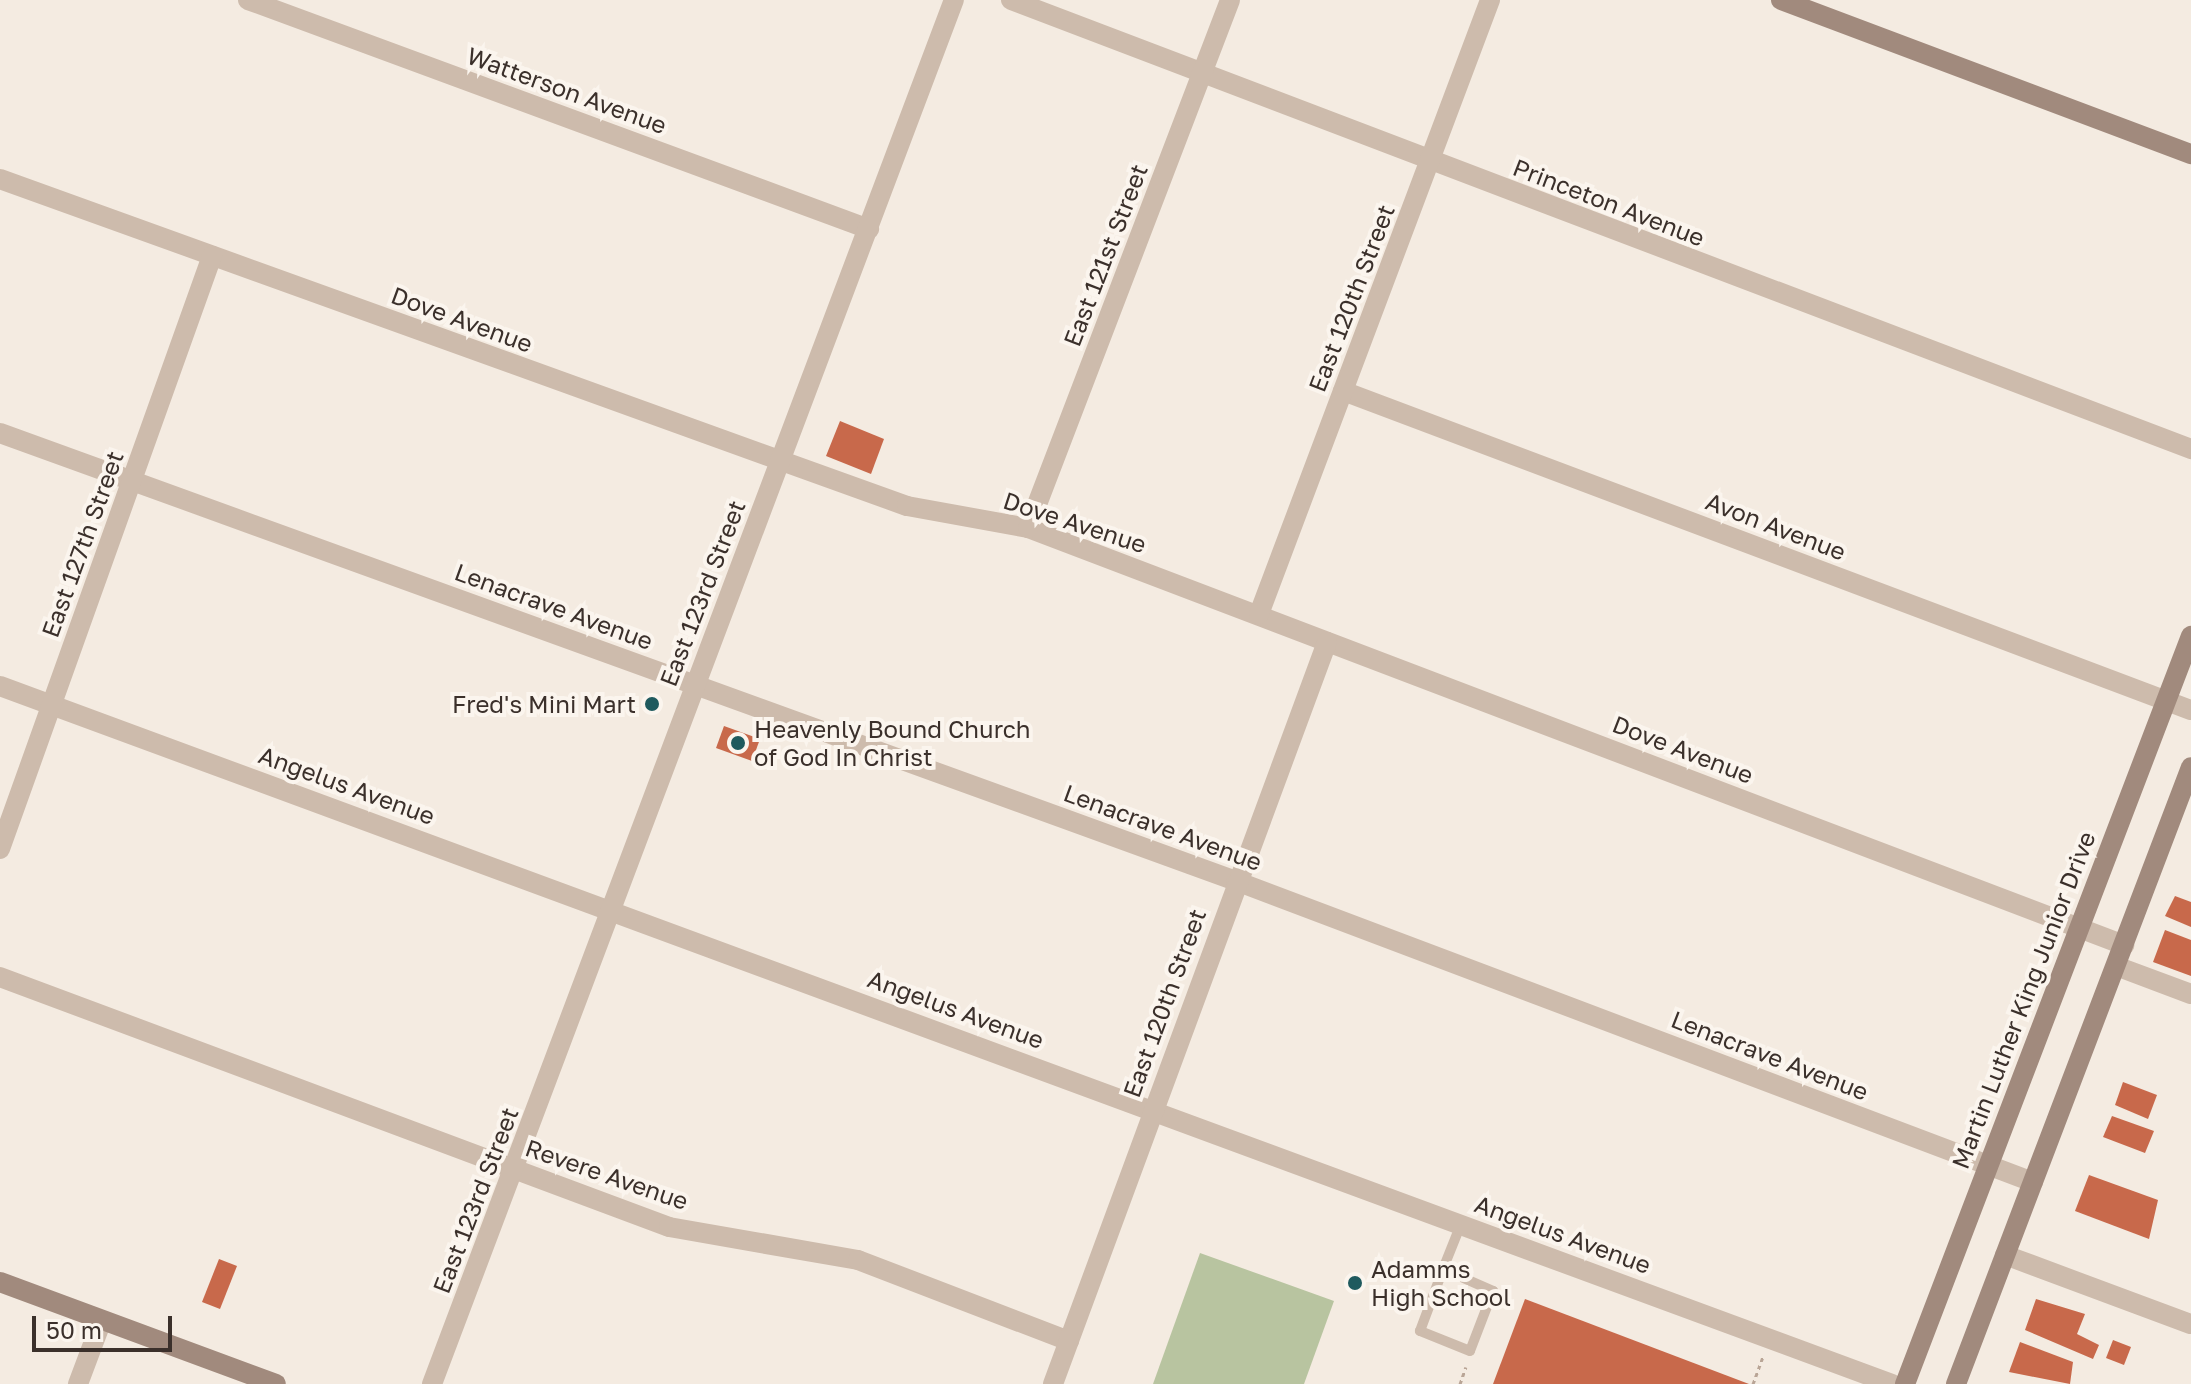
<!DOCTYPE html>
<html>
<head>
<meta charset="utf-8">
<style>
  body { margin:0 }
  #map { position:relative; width:2191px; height:1384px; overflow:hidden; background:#f4ebe1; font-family:"Golos Text",sans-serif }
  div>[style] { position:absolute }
  .green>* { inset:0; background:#b8c4a0 }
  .building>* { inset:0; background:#c8694b }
  .path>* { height:3px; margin-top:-1.5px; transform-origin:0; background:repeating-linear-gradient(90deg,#b9a596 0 4px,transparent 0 8px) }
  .lane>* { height:10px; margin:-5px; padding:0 5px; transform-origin:5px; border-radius:5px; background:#cdbbac }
  .street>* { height:20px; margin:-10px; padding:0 10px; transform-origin:10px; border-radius:10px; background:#cdbbac }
  .secondary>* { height:20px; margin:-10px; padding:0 10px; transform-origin:10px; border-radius:10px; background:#a18a7d }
  .dots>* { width:22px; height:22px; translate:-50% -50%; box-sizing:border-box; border:4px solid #fbf5ee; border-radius:50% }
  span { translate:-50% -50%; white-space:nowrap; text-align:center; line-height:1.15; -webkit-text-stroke:8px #fbf5ee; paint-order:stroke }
  .street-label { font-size:24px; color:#3b302b }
  .poi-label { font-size:24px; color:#3b302b }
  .right { translate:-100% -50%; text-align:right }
  .left { translate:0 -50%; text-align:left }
  .scale { position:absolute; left:32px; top:1316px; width:140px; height:36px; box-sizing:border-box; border:4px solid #3b302b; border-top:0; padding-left:10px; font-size:24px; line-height:28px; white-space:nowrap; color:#3b302b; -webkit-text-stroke:6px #fbf5ee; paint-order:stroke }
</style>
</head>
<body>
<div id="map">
  <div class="green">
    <i style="clip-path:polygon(1200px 1253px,1334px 1301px,1304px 1384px,1153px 1384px)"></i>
  </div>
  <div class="building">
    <i style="clip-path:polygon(840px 421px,884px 439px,871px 474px,826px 456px)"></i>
    <i style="clip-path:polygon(724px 726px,760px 739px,752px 761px,716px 748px)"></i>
    <i style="clip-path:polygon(2175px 896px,2191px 902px,2191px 927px,2165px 916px)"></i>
    <i style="clip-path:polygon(2165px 930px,2191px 940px,2191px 976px,2153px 962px)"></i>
    <i style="clip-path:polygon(2123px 1082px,2157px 1095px,2148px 1119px,2115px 1105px)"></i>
    <i style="clip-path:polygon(2112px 1116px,2154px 1131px,2145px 1153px,2103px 1137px)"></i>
    <i style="clip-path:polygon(2089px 1175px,2158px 1200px,2149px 1239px,2075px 1211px)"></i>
    <i style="clip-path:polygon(219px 1259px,237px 1266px,220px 1309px,202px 1302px)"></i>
    <i style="clip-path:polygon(1525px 1299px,1749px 1384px,1493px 1384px)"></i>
    <i style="clip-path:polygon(2036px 1299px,2085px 1314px,2077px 1334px,2099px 1345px,2093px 1359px,2025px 1330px)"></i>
    <i style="clip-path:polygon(2113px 1340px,2131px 1347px,2124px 1365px,2106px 1358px)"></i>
    <i style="clip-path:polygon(2020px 1342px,2073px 1362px,2070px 1384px,2009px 1372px)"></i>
  </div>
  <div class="path">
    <i style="left:1460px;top:1384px;width:18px;rotate:-71deg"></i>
    <i style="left:1753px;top:1384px;width:30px;rotate:-70deg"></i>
  </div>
  <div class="lane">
    <i style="left:1443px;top:1269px;width:55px;rotate:23.7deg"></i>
    <i style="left:1493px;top:1291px;width:64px;rotate:111deg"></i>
    <i style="left:1470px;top:1351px;width:54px;rotate:-158.2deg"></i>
    <i style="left:1420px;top:1331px;width:66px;rotate:-69.6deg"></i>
    <i style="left:1443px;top:1269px;width:48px;rotate:-68.2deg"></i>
  </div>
  <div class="street">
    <i style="left:248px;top:0;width:662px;rotate:20.24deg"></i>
    <i style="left:1011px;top:0;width:1263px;rotate:20.83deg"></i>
    <i style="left:0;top:179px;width:964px;rotate:19.83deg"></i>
    <i style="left:907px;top:506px;width:123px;rotate:10.3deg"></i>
    <i style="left:1028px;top:528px;width:1173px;rotate:20.83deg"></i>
    <i style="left:1343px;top:391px;width:906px;rotate:20.62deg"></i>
    <i style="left:0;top:433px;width:1315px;rotate:19.92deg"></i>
    <i style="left:1236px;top:881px;width:852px;rotate:20.69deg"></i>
    <i style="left:1028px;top:528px;width:565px;rotate:-69.06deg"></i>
    <i style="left:1259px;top:614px;width:656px;rotate:-69.38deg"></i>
    <i style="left:0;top:686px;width:2017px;rotate:20.25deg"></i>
    <i style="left:0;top:849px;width:630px;rotate:-70.33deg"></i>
    <i style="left:2116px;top:966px;width:80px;rotate:20.5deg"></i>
    <i style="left:0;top:977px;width:714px;rotate:20.49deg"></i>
    <i style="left:669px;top:1227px;width:192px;rotate:9.9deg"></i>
    <i style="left:858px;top:1260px;width:226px;rotate:21deg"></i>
    <i style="left:2005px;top:1255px;width:198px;rotate:20.4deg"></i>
    <i style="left:78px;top:1384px;width:68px;rotate:-69.4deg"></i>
    <i style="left:432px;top:1384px;width:1479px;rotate:-69.34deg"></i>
    <i style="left:1053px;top:1384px;width:791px;rotate:-69.73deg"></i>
  </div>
  <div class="secondary">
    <i style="left:1781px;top:0;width:438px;rotate:20.6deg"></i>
    <i style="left:0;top:1282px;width:294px;rotate:20.3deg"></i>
    <i style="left:1905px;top:1384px;width:801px;rotate:-69.08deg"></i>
    <i style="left:1956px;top:1384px;width:660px;rotate:-69.15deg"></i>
  </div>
  <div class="dots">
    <i style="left:652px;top:704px;background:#1f5a5e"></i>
    <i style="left:738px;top:743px;background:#1f5a5e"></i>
    <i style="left:1355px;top:1283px;background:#1f5a5e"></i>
  </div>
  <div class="street-label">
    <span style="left:567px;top:90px;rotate:20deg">Watterson Avenue</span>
    <span style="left:1609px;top:202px;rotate:21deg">Princeton Avenue</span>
    <span style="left:1105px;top:255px;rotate:-69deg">East 121st Street</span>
    <span style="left:1351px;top:298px;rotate:-69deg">East 120th Street</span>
    <span style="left:462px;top:319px;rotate:20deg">Dove Avenue</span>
    <span style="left:1075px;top:522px;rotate:18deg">Dove Avenue</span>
    <span style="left:1776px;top:526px;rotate:21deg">Avon Avenue</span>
    <span style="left:82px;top:544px;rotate:-70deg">East 127th Street</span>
    <span style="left:702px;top:593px;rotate:-69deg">East 123rd Street</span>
    <span style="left:554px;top:606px;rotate:20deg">Lenacrave Avenue</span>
    <span style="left:1683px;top:749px;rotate:21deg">Dove Avenue</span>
    <span style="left:347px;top:785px;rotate:20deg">Angelus Avenue</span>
    <span style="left:1163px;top:827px;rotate:20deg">Lenacrave Avenue</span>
    <span style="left:2023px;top:1000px;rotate:-69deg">Martin Luther King Junior Drive</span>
    <span style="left:1164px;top:1003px;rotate:-70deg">East 120th Street</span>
    <span style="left:956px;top:1009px;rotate:20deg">Angelus Avenue</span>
    <span style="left:1770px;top:1055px;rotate:21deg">Lenacrave Avenue</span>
    <span style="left:607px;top:1174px;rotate:19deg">Revere Avenue</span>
    <span style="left:475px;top:1200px;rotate:-69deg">East 123rd Street</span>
    <span style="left:1563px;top:1234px;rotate:20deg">Angelus Avenue</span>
  </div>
  <div class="poi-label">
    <span class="right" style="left:636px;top:704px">Fred's Mini Mart</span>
    <span class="left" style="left:754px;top:743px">Heavenly Bound Church<br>of God In Christ</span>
    <span class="left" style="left:1371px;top:1283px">Adamms<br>High School</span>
  </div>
  <div class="scale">50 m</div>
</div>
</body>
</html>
